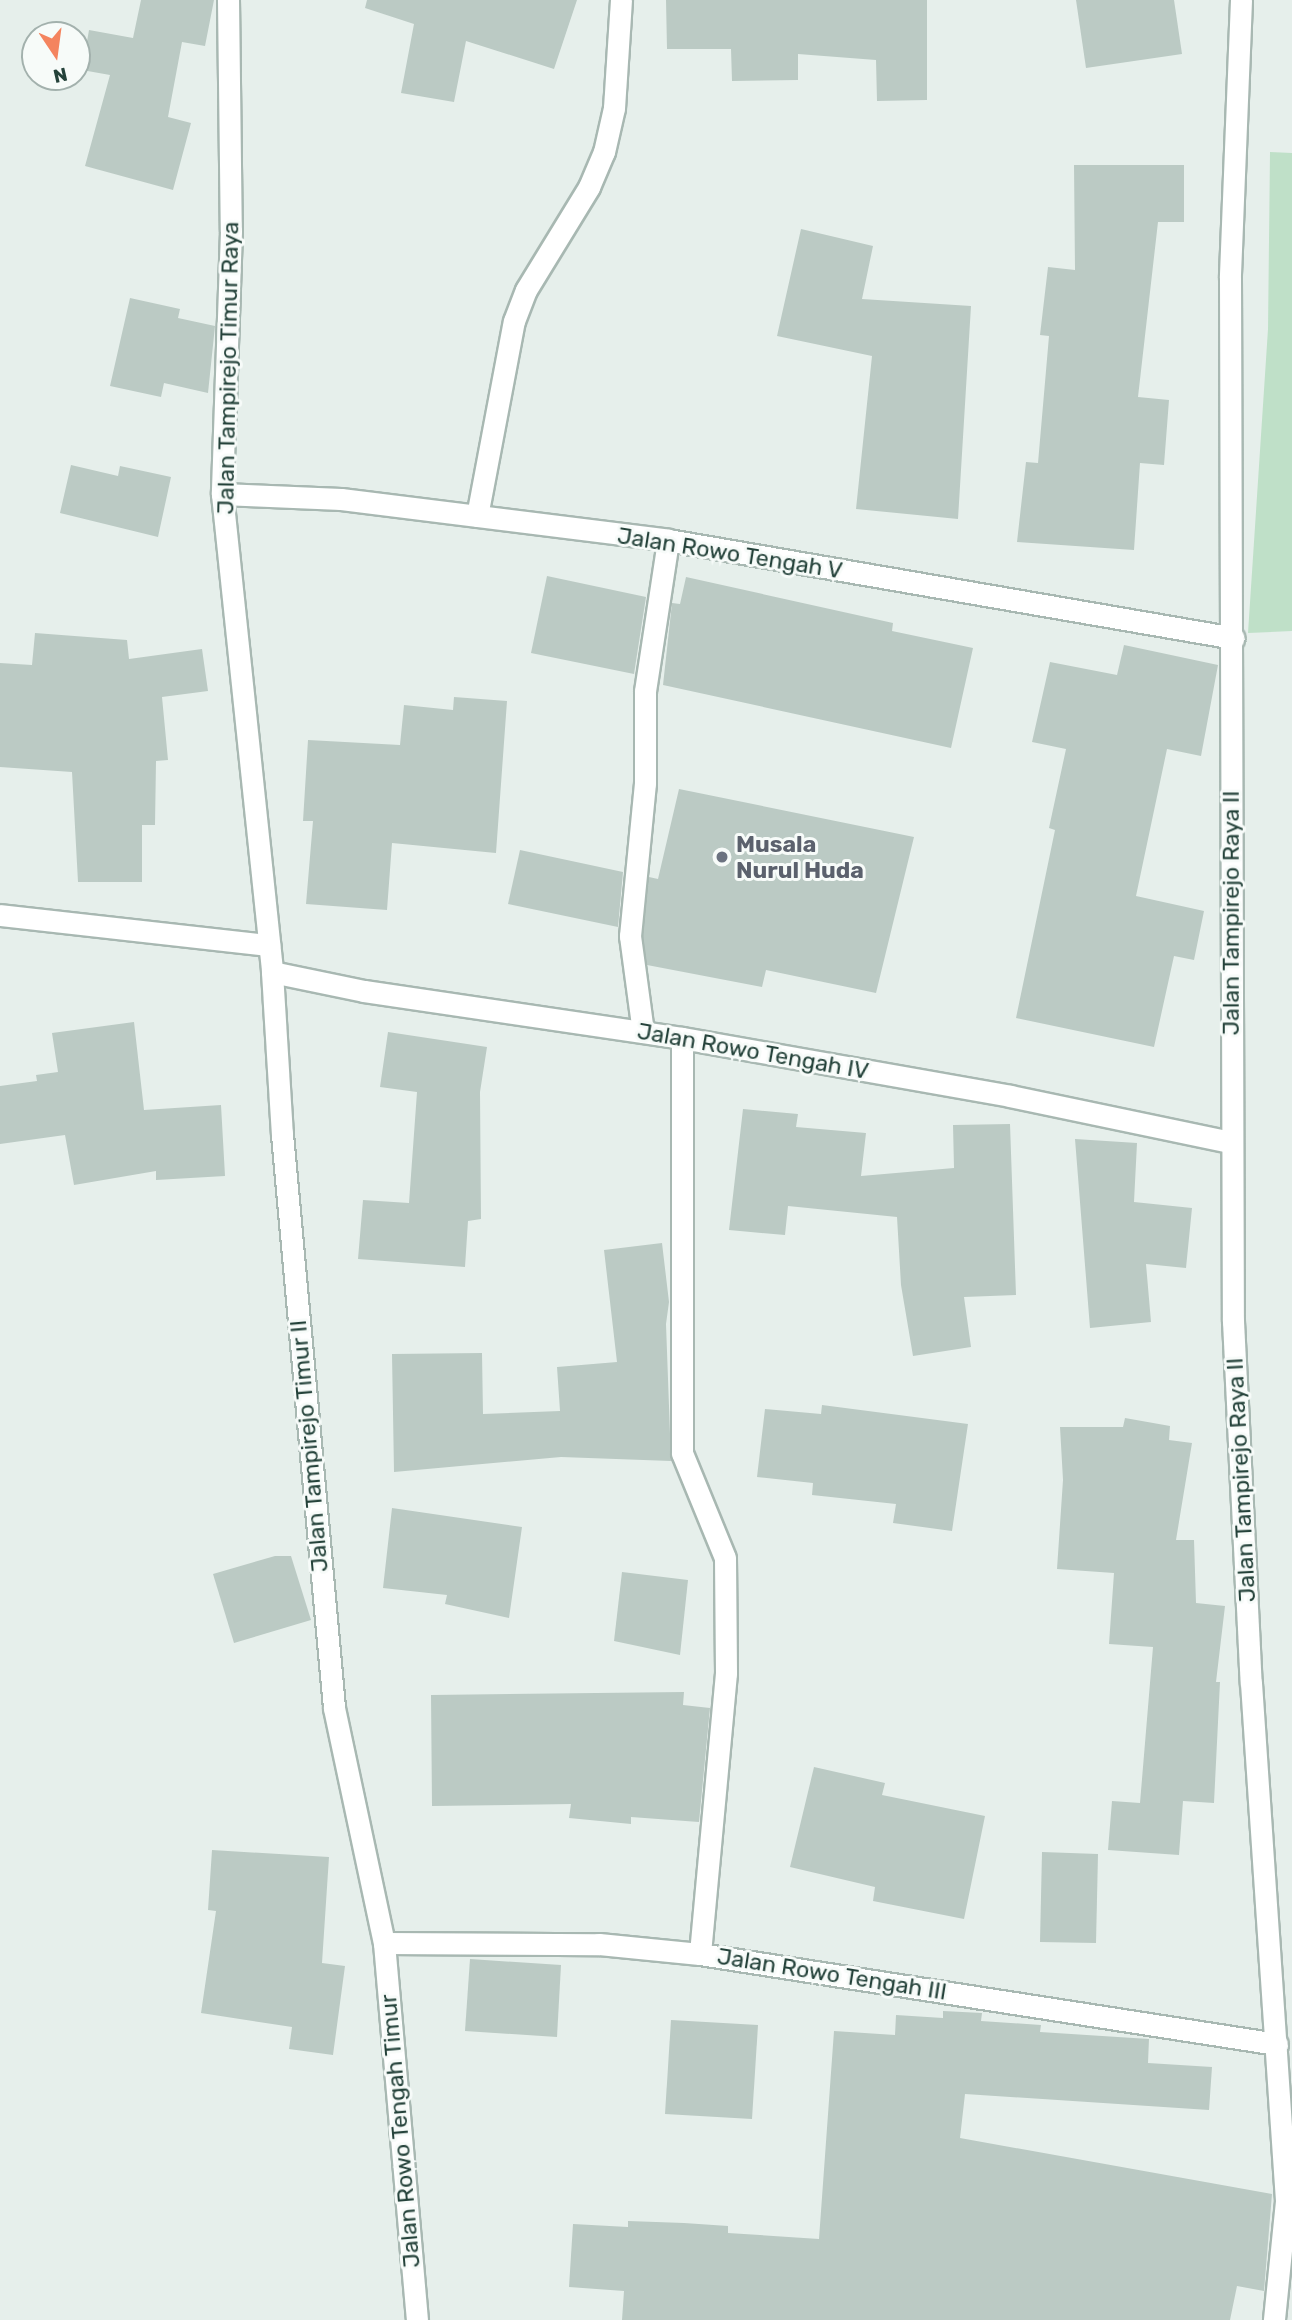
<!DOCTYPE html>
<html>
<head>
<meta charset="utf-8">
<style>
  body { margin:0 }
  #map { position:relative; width:1292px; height:2320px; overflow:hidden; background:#e6efeb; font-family:Rubik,sans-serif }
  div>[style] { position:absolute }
  .green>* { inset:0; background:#bfe0c8 }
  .building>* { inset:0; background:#bbcac4 }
  .roads { filter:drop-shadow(2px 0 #a8b8b2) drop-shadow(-2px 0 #a8b8b2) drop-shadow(0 2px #a8b8b2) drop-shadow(0 -2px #a8b8b2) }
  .street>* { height:21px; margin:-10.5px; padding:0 10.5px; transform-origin:10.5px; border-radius:10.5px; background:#fff }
  .dots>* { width:19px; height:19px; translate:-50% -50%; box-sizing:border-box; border:4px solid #f7fbf9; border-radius:50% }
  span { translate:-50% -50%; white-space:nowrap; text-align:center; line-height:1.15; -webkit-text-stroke:6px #f7fbf9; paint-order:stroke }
  .street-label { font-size:23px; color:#24423a }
  .worship-label { font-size:23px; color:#5b616d; font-weight:700 }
  .left { translate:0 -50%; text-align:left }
  .north { position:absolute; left:21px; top:21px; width:70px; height:70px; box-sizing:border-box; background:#f7fbf9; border:2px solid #a3b1ad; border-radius:50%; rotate:167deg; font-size:19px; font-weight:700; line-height:28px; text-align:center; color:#24423a }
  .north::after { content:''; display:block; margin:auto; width:24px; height:32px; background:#f4845f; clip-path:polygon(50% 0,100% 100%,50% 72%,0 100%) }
</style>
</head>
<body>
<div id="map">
  <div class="green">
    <i style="clip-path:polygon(1270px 152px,1292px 153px,1292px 631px,1248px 633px,1268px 329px)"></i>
  </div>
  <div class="building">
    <i style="clip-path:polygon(141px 0,214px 0,205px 46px,182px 42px,168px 117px,191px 123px,173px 190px,85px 166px,110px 75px,82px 70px,89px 30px,133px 38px)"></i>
    <i style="clip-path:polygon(367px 0,577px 0,554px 69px,466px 41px,454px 102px,401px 93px,414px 24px,365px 8px)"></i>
    <i style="clip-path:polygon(666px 0,927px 0,927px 100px,877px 101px,876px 60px,798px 54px,798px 80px,732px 81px,731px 49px,667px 49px)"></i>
    <i style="clip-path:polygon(1076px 0,1174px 0,1182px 54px,1086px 68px)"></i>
    <i style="clip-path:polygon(1074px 165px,1184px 165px,1184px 222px,1158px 222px,1138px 397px,1169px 400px,1164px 465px,1140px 463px,1134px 550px,1017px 542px,1026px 462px,1038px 463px,1049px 336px,1040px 335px,1048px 267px,1075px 270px)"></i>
    <i style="clip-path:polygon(801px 229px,873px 246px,862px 299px,971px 306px,958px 519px,856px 509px,872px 356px,777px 336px)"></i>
    <i style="clip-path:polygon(130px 298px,180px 309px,178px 318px,215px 326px,208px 393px,164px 383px,161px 397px,110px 386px)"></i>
    <i style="clip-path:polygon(71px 465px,118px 476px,120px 466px,171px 477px,158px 537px,60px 513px)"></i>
    <i style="clip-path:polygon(547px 576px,646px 597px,634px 674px,531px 653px)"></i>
    <i style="clip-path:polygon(686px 577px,893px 623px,892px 631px,973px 648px,951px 748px,663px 685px,672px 603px,680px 604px)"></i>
    <i style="clip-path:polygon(35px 633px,127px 640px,129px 659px,202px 649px,208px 691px,162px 697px,168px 760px,156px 761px,155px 825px,142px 825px,142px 882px,78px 882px,72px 772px,0 767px,0 663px,32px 665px)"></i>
    <i style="clip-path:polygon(1124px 645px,1218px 665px,1201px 756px,1167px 749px,1136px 896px,1204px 911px,1194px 960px,1174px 956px,1154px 1047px,1016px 1018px,1055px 830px,1049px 828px,1066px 749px,1032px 742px,1050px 662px,1117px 675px)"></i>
    <i style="clip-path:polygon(454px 697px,507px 701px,496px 853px,392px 843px,387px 910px,306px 904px,313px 821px,303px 821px,308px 740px,400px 745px,404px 705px,453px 710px)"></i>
    <i style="clip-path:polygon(679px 789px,914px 837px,876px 993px,766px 970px,762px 987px,647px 965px,643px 936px,649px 877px,658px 879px)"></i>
    <i style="clip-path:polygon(520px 850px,623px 872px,618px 927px,508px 904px)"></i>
    <i style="clip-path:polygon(134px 1022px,144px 1110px,221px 1105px,225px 1176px,156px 1180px,156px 1171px,74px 1185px,65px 1135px,0 1144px,0 1086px,37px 1081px,36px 1075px,58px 1072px,52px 1033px)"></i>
    <i style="clip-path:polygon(388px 1032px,487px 1047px,480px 1092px,481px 1219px,468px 1221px,465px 1267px,358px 1259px,363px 1200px,409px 1203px,417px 1092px,380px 1087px)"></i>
    <i style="clip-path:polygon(743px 1109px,798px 1114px,796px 1127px,866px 1133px,861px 1176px,954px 1168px,953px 1125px,1010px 1124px,1016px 1295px,964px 1297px,971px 1347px,913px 1356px,901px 1285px,897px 1217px,788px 1206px,785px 1235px,729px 1230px)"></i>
    <i style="clip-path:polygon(1075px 1139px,1137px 1143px,1134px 1202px,1192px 1208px,1186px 1268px,1146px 1264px,1151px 1322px,1090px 1328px)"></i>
    <i style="clip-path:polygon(662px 1243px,669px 1302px,666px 1324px,671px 1461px,561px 1457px,394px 1472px,392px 1354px,482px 1353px,483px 1414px,560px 1411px,557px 1367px,617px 1362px,604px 1250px)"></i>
    <i style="clip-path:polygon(822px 1405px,968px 1424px,952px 1531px,893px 1523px,896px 1504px,812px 1495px,813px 1483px,757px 1477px,765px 1409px,821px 1414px)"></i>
    <i style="clip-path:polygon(1125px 1418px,1170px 1426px,1169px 1440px,1192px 1443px,1176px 1540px,1194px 1540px,1196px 1603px,1225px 1606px,1216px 1682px,1220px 1682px,1214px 1803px,1183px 1801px,1179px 1855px,1108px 1850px,1112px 1801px,1140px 1803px,1153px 1647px,1109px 1644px,1114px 1573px,1057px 1569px,1063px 1480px,1060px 1427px,1123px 1427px)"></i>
    <i style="clip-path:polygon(392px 1508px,522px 1527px,509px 1618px,445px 1604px,447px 1595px,383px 1588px)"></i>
    <i style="clip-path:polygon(275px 1556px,291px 1556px,311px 1620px,234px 1643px,213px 1574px)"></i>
    <i style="clip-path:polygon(622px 1572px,688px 1580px,680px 1655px,614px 1641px)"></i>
    <i style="clip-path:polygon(684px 1692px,683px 1705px,710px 1708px,699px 1822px,631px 1817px,631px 1824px,569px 1818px,571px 1804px,432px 1806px,431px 1695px)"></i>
    <i style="clip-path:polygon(814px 1767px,885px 1783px,882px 1795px,985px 1816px,964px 1919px,873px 1901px,875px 1887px,790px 1867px)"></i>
    <i style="clip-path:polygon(212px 1850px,329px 1857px,322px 1963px,345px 1966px,333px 2055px,289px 2049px,292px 2027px,201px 2013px,216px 1911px,208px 1910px)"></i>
    <i style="clip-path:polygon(1042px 1852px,1098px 1854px,1096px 1943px,1040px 1942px)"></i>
    <i style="clip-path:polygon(470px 1959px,561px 1965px,557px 2037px,465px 2031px)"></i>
    <i style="clip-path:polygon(943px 2011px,982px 2013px,981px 2021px,1041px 2025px,1040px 2032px,1149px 2039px,1148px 2063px,1212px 2067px,1209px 2110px,965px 2094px,960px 2138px,1272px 2194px,1264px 2291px,1237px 2286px,1230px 2320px,622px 2320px,624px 2291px,569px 2287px,573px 2224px,628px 2227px,628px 2221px,684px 2223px,728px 2226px,728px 2233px,819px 2239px,834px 2031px,895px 2035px,896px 2015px,943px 2018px)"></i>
    <i style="clip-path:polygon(671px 2020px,758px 2025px,752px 2119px,665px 2114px)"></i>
  </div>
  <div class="roads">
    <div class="street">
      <i style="left:228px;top:0;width:231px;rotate:89.3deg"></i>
      <i style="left:231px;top:231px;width:263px;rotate:92deg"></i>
      <i style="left:222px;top:494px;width:481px;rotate:84deg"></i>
      <i style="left:272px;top:972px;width:162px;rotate:86.5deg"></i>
      <i style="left:282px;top:1134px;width:576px;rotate:84.82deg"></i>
      <i style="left:334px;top:1708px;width:240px;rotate:78deg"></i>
      <i style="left:384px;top:1943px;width:378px;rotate:85deg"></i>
      <i style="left:1241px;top:0;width:278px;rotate:92.3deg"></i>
      <i style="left:1230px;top:278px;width:1043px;rotate:89.84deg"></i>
      <i style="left:1233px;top:1321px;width:362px;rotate:87.2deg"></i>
      <i style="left:1251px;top:1683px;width:519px;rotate:86.13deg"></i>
      <i style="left:1286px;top:2201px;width:120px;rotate:95.8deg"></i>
      <i style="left:222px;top:494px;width:119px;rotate:2.4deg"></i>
      <i style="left:341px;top:499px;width:330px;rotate:7.1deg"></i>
      <i style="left:668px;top:540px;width:574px;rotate:9.82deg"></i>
      <i style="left:477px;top:516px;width:198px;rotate:-79.3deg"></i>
      <i style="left:514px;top:321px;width:33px;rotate:-69deg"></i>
      <i style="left:526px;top:290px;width:121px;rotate:-58.5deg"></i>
      <i style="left:589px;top:187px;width:38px;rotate:-67deg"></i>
      <i style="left:604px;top:152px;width:45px;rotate:-77.2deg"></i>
      <i style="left:614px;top:108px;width:108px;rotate:-86.3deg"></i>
      <i style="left:0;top:915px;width:271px;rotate:6.4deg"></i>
      <i style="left:272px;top:972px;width:94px;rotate:11.7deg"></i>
      <i style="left:364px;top:991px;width:321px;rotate:8.4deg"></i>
      <i style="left:682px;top:1038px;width:333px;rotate:10deg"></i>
      <i style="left:1010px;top:1096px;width:226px;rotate:11.8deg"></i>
      <i style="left:643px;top:1032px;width:97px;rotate:-97.7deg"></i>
      <i style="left:630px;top:936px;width:154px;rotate:-84.4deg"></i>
      <i style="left:645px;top:783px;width:92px;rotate:-90deg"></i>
      <i style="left:645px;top:691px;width:153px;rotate:-81.3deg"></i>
      <i style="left:682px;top:1038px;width:415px;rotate:90deg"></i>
      <i style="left:682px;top:1453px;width:113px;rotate:67.7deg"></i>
      <i style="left:725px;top:1558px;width:115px;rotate:89.5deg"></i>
      <i style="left:726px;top:1673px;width:282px;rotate:95.3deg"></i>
      <i style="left:384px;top:1943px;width:215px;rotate:0.3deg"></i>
      <i style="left:599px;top:1944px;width:101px;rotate:5.7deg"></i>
      <i style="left:700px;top:1954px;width:584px;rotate:8.87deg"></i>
    </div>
  </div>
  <div class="dots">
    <i style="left:722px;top:857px;background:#6b7280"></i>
  </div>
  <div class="street-label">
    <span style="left:228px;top:368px;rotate:-89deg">Jalan Tampirejo Timur Raya</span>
    <span style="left:730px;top:553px;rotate:9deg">Jalan Rowo Tengah V</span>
    <span style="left:1231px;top:913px;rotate:-90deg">Jalan Tampirejo Raya II</span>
    <span style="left:753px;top:1051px;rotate:10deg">Jalan Rowo Tengah IV</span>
    <span style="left:309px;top:1446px;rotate:-95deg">Jalan Tampirejo Timur II</span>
    <span style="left:1241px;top:1480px;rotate:-93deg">Jalan Tampirejo Raya II</span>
    <span style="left:832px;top:1974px;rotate:9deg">Jalan Rowo Tengah III</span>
    <span style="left:400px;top:2131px;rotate:-95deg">Jalan Rowo Tengah Timur</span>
  </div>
  <div class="worship-label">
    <span class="left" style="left:736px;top:857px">Musala<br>Nurul Huda</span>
  </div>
  <div class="north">N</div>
</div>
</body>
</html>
